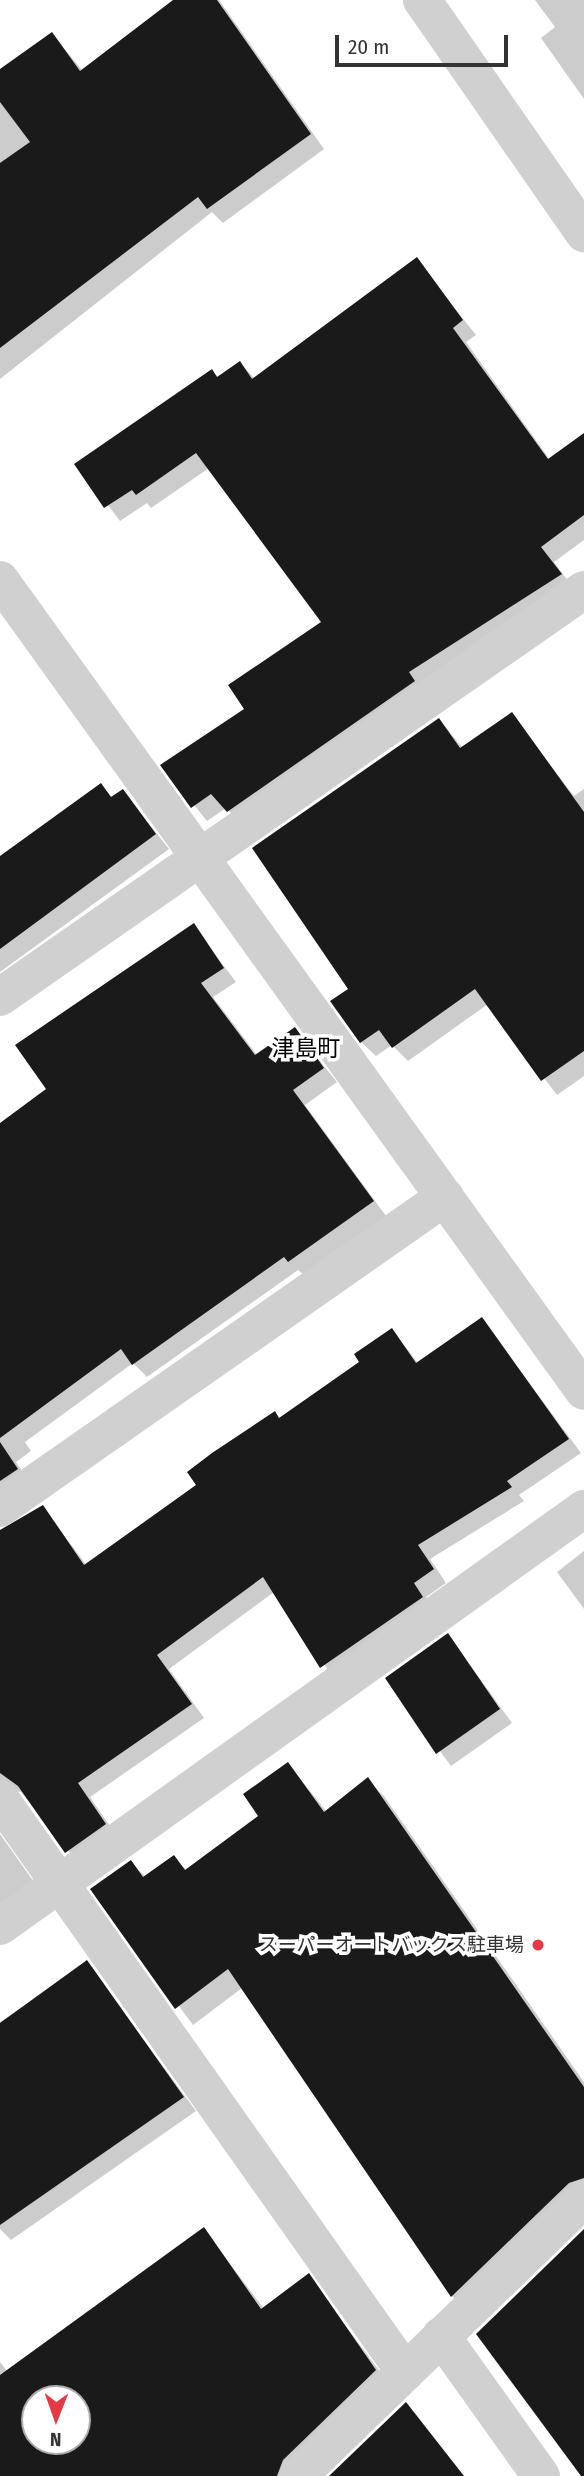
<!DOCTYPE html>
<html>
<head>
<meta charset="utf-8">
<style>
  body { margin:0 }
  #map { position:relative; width:584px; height:2476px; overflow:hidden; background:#fff; font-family:"Fira Sans Condensed","Noto Sans JP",sans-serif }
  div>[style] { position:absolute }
  .shadow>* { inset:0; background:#0003 }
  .building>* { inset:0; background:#1a1a1a }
  .minor>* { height:38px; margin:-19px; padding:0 19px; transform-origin:19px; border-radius:19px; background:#d0d0d0 }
  .dots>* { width:19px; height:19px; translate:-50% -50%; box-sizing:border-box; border:4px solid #fff; border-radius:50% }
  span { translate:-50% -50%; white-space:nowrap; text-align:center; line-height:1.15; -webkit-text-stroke:7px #fff; paint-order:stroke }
  .poi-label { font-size:19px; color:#333 }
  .right { translate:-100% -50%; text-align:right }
  .quarter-label { font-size:23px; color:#000 }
  .north { position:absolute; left:21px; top:2385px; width:70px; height:70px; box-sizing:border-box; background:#fff; border:2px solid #adadad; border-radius:50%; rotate:181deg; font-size:19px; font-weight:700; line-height:28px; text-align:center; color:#333 }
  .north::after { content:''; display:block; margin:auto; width:24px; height:32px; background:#e63946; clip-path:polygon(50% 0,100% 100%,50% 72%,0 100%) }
  .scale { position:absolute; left:335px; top:35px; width:173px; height:32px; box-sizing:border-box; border:4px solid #333; border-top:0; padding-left:9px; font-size:21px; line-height:24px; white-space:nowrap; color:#333; -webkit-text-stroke:5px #fff; paint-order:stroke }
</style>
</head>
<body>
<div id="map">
  <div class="shadow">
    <i style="clip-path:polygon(176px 0,219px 0,324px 149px,223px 223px,212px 212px,0 379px,0 71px,52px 34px,83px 71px)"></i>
    <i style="clip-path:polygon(535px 0,584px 0,584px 99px,541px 38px,555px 27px)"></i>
    <i style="clip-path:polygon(416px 259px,476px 335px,466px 342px,550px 460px,584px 435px,584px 540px,554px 562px,574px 589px,243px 825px,226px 808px,207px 821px,162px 765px,247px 709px,323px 622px,209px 468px,151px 508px,147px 503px,120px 521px,77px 464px,212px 371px,219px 378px,240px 363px,255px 379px)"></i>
    <i style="clip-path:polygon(511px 714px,574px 796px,584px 789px,584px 1076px,557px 1095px,488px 1004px,408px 1061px,392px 1045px,376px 1056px,361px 1042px,350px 989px,439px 720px,463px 748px)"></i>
    <i style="clip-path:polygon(100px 785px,113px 798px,123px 791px,169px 849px,0 972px,0 859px)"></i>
    <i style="clip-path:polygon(193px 925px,236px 982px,213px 997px,257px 1055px,294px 1029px,337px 1082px,305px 1105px,386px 1216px,303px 1274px,298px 1270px,147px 1377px,133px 1363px,25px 1442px,31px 1451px,16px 1462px,30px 1483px,0 1507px,0 1125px,49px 1089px)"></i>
    <i style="clip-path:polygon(482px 1319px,581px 1453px,519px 1495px,524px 1501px,430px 1559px,446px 1583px,426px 1597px,436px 1611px,335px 1680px,274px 1592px,169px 1669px,204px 1718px,90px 1797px,118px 1838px,80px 1865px,21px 1792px,11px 1790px,0 1798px,0 1530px,43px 1507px,87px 1566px,362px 1362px,392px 1330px,418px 1363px)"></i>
    <i style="clip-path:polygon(584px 1551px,584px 1609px,557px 1572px)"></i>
    <i style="clip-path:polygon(448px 1635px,512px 1723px,451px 1766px,387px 1679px)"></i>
    <i style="clip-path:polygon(288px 1764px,327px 1812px,367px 1780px,384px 1796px,584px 2082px,584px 2201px,469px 2313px,452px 2296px,242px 1988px,193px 2025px,93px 1889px,130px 1862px,146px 1877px,174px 1857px,187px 1871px,261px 1817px)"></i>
    <i style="clip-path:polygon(0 1834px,41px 1892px,0 1923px)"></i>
    <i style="clip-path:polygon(87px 1963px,196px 2111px,11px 2240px,0 2229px,0 2022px)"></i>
    <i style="clip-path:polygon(evenodd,204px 2229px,264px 2309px,308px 2276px,391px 2386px,298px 2476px,0 2476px,0 2362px,8px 2372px,204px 2229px,35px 2399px,77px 2399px,77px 2441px,35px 2441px,35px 2399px)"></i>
    <i style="clip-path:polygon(406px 2404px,463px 2476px,332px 2476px)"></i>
  </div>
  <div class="building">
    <i style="clip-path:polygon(173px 0,217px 0,311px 134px,207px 209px,198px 197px,0 348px,0 163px,30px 142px,0 102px,0 69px,52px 32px,80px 71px)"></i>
    <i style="clip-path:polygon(417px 257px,463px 320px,453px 328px,548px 459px,584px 433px,584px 515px,541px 547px,562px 574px,409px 672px,415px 681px,227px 812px,211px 794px,191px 808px,160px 765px,244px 709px,228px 685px,321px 622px,196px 453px,136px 495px,132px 490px,104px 508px,74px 464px,212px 369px,217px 377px,240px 361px,252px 379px)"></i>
    <i style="clip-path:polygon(512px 712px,584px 812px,584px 1051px,541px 1081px,475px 989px,392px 1048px,379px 1030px,360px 1043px,330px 1001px,348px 989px,252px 848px,439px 718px,460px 748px)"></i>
    <i style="clip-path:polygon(101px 783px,111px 797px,123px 789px,156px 834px,0 949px,0 856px)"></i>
    <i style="clip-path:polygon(194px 923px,224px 968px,201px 983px,255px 1055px,295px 1027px,324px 1068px,293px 1090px,374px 1201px,288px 1262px,284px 1257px,132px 1365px,121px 1349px,0 1438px,0 1123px,46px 1089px,15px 1045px)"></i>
    <i style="clip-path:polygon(482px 1317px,569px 1439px,507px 1481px,512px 1487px,418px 1545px,434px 1569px,414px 1583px,423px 1597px,320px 1668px,263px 1577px,157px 1655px,192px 1704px,78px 1783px,106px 1824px,65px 1853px,18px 1786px,0 1773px,0 1530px,43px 1505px,84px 1565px,196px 1485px,187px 1472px,212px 1453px,275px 1411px,279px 1418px,359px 1362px,354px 1354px,392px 1328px,416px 1363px)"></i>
    <i style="clip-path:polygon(0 1442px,18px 1469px,0 1481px)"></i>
    <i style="clip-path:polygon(448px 1633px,500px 1709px,436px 1754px,385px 1678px)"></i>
    <i style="clip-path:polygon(288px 1762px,324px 1812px,368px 1777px,584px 2087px,584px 2178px,569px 2183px,451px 2297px,228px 1969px,175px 2009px,90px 1889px,131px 1860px,143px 1877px,174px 1855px,185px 1870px,258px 1816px,243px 1794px)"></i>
    <i style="clip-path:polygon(87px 1960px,184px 2097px,0 2225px,0 2023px)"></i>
    <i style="clip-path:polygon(evenodd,204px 2227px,261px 2309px,309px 2273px,376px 2370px,283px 2460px,277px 2476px,0 2476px,0 2375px,204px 2227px,35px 2399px,77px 2399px,77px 2441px,35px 2441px,35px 2399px)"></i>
    <i style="clip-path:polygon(584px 2229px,584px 2476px,581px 2476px,476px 2334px)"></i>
    <i style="clip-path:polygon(406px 2402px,464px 2476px,329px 2476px)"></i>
  </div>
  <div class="minor">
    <i style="left:422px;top:0;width:284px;rotate:55.2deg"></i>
    <i style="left:0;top:580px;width:999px;rotate:54.24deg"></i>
    <i style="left:0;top:997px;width:712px;rotate:-34.87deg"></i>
    <i style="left:0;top:1508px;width:543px;rotate:-34.95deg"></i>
    <i style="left:0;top:1799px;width:702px;rotate:54.75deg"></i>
    <i style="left:0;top:1926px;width:718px;rotate:-35.53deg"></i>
    <i style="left:441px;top:2336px;width:172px;rotate:54.5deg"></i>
    <i style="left:298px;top:2476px;width:398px;rotate:-44.1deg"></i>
  </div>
  <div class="dots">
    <i style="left:538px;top:1945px;background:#e63946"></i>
  </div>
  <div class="poi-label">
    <span class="right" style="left:524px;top:1945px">スーパーオートバックス駐車場</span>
  </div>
  <div class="quarter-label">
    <span style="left:306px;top:1048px">津島町</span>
  </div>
  <div class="north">N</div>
  <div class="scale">20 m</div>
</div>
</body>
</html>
